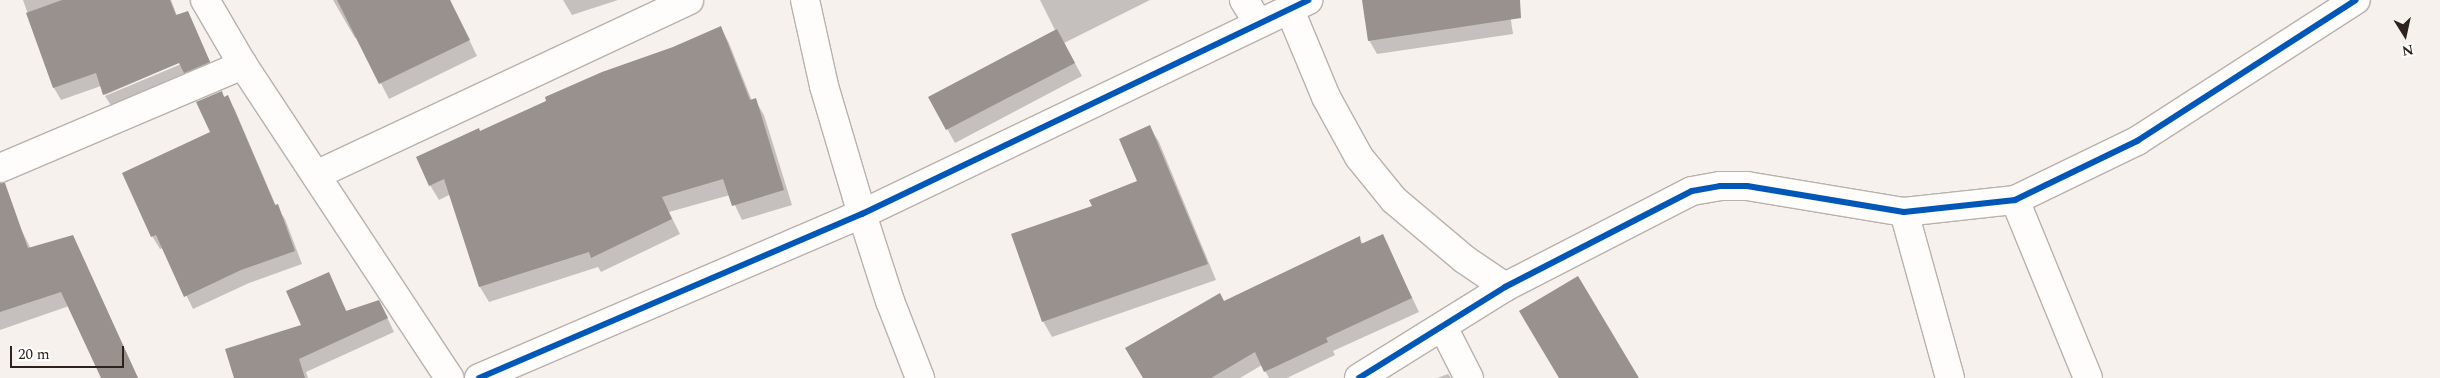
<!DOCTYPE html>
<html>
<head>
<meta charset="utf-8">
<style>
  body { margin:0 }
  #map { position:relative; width:2440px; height:378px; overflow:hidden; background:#f7f1ed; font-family:Spectral,serif }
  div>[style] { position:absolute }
  .shadow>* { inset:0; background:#0003 }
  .building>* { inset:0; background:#98918d }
  .roads { filter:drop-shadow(1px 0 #b8b1ac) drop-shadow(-1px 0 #b8b1ac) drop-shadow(0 1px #b8b1ac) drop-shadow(0 -1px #b8b1ac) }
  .minor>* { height:28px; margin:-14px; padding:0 14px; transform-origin:14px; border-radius:14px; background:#fefdfc }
  .tertiary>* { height:28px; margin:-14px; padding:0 14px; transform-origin:14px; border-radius:14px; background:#fefdfc }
  .cycleway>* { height:6px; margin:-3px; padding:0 3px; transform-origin:3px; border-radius:3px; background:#0057b8 }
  span { translate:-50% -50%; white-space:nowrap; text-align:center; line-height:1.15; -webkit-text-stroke:5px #fff; paint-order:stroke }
  .north { position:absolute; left:2380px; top:10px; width:50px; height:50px; -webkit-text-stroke:4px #fff; paint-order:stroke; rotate:170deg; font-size:14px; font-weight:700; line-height:20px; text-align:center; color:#2d221c }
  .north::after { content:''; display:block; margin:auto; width:18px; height:22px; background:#2d221c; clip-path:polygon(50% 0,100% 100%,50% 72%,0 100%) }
  .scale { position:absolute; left:10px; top:346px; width:114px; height:22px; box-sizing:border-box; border:2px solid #2d221c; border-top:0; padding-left:6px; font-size:15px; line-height:18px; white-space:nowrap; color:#2d221c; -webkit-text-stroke:4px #fff; paint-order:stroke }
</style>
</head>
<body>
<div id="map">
  <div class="shadow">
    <i style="clip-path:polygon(23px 0,171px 0,177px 16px,188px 12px,216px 75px,112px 107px,105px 96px,186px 62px,185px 60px,105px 95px,101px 86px,61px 100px,54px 88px)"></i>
    <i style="clip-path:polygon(333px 0,450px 0,477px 56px,389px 99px,357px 37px,355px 38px)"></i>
    <i style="clip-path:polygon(563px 0,618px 0,572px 15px)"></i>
    <i style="clip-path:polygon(1040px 0,1150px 0,1064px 43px,1082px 76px,955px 143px,930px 98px,1055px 30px)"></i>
    <i style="clip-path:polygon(1364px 0,1508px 0,1513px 34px,1377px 54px,1369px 40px)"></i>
    <i style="clip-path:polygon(721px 28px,729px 43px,752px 101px,755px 100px,764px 115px,792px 205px,742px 220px,730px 195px,669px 212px,680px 234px,601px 272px,598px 267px,489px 302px,480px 287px,451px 194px,439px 200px,430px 185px,480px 132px)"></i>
    <i style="clip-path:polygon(221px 92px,225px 98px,227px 97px,235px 110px,276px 206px,285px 219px,302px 264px,249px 283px,193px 309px,163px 248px,160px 249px,152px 236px,211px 133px)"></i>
    <i style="clip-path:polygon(1150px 127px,1159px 142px,1216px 280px,1052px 337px,1043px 321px,1093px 207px,1138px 181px)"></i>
    <i style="clip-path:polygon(21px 229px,31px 249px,73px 237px,138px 378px,102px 378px,69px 306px,0 330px,0 236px)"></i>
    <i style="clip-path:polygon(1383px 236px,1419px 312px,1333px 351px,1335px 355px,1287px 378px,1269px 378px,1262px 365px,1240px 378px,1144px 378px,1224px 302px,1359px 238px,1363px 244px)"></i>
    <i style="clip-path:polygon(328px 274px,347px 312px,386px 315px,394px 332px,306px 372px,308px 378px,236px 378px,302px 326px)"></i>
    <i style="clip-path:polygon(1448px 374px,1451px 378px,1437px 378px)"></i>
  </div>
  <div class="building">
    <i style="clip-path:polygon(62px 0,170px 0,176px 15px,188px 11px,210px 62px,184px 73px,179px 63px,103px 95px,96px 73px,53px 88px,26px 13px)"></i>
    <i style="clip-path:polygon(337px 0,450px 0,470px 40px,379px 84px)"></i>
    <i style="clip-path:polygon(1362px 0,1520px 0,1521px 18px,1368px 41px)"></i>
    <i style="clip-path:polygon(721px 26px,750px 100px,756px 98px,784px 190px,732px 206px,723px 179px,662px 197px,672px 219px,591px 258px,589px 252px,479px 287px,444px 179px,429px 186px,416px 157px,479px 128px,480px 131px,546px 101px,545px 97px,602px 72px,673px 47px)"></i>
    <i style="clip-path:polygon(1057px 29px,1075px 63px,946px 130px,928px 97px)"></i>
    <i style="clip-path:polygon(222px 91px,224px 97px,228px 95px,275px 205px,278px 204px,295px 251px,241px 270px,184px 297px,156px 235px,151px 237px,122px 173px,210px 132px,196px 102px)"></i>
    <i style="clip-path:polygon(1150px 125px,1208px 264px,1042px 322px,1011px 234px,1092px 206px,1089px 200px,1137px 181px,1119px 139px)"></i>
    <i style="clip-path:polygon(0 183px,5px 183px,28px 248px,73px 235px,138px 378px,101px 378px,61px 292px,0 312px)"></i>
    <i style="clip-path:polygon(1383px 234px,1412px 298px,1326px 338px,1328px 342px,1264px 372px,1255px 352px,1211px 378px,1143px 378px,1125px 348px,1220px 293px,1224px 301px,1360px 236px,1361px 244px)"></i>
    <i style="clip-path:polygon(329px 272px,346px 311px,379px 300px,388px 318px,299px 359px,305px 378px,234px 378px,225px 349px,301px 325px,286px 291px)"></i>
    <i style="clip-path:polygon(1578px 276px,1639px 378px,1559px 378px,1519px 311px)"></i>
  </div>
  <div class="roads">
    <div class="minor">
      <i style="left:205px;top:0;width:75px;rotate:59.7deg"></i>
      <i style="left:243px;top:65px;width:375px;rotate:56.6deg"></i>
      <i style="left:805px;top:0;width:88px;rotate:77.5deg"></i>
      <i style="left:824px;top:86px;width:134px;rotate:73.5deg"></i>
      <i style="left:862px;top:214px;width:91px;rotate:72.2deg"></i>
      <i style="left:890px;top:301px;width:83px;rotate:68.7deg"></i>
      <i style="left:1244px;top:0;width:26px;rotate:58deg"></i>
      <i style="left:1289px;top:8px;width:96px;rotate:67.4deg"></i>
      <i style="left:1326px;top:97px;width:68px;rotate:61.2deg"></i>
      <i style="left:1359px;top:157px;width:55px;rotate:50.9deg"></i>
      <i style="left:1394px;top:200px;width:92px;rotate:40.1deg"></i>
      <i style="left:1464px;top:259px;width:50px;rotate:34.3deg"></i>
      <i style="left:0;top:168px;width:264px;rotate:-23deg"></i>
      <i style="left:316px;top:175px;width:412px;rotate:-25.1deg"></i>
      <i style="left:2015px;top:200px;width:192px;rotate:67.7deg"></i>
      <i style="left:1904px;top:212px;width:172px;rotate:74.5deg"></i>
      <i style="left:1443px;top:327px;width:57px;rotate:63deg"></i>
      <i style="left:1359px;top:378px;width:172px;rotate:-31.9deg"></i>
      <i style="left:1505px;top:287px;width:210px;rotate:-27.2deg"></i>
      <i style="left:1692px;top:191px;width:28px;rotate:-10deg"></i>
      <i style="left:1720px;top:186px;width:27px"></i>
      <i style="left:1747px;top:186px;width:159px;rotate:9.4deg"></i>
      <i style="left:1904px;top:212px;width:112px;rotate:-6.2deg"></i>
      <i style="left:2015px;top:200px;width:136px;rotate:-25.8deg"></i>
      <i style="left:2137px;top:141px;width:260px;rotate:-32.8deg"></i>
    </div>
    <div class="tertiary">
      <i style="left:479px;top:378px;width:417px;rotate:-23.2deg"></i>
      <i style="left:862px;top:214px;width:495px;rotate:-25.6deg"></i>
    </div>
  </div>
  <div class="cycleway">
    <i style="left:479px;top:378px;width:417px;rotate:-23.2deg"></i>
    <i style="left:862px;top:214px;width:495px;rotate:-25.6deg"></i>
    <i style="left:1359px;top:378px;width:172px;rotate:-31.9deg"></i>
    <i style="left:1505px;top:287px;width:210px;rotate:-27.2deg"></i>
    <i style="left:1692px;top:191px;width:28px;rotate:-10deg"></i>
    <i style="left:1720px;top:186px;width:27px"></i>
    <i style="left:1747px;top:186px;width:159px;rotate:9.4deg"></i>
    <i style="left:1904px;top:212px;width:112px;rotate:-6.2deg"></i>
    <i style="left:2015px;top:200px;width:136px;rotate:-25.8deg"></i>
    <i style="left:2137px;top:141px;width:260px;rotate:-32.8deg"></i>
  </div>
  <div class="north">N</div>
  <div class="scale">20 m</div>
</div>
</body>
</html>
